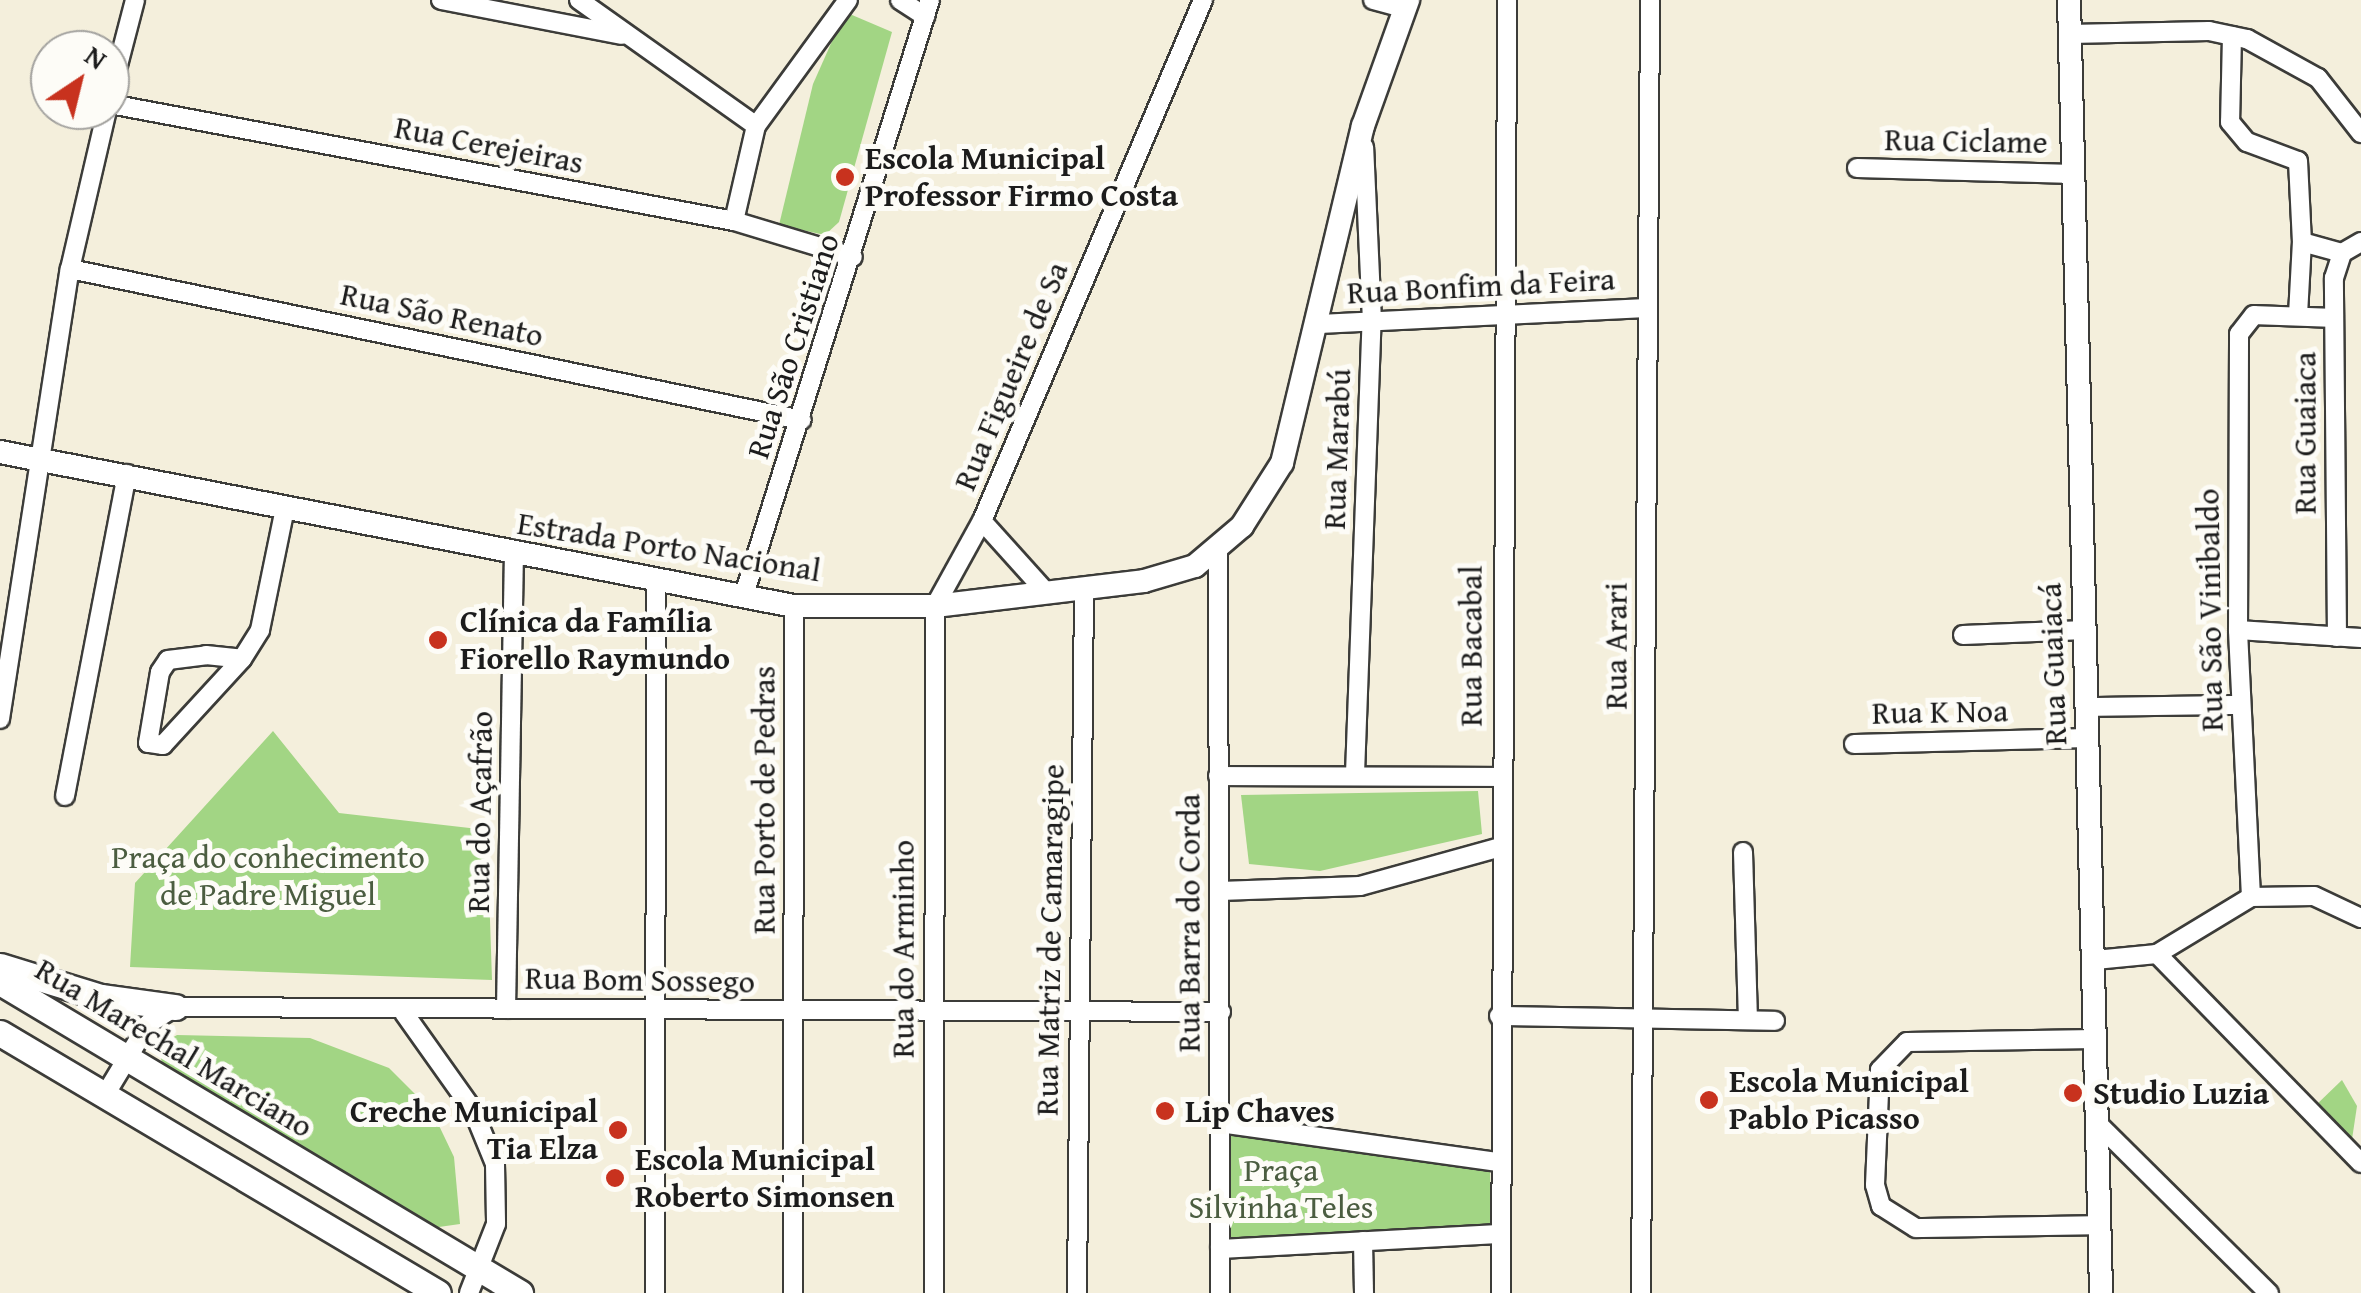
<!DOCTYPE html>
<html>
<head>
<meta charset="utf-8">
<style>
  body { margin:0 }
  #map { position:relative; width:2361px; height:1293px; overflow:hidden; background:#f4efdc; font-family:"Gentium Book Plus",serif }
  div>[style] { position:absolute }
  .green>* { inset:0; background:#a2d584 }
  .roads { filter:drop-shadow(2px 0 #3c3c39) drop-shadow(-2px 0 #3c3c39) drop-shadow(0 2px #3c3c39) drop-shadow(0 -2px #3c3c39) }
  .minor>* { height:18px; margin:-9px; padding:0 9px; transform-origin:9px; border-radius:9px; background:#fff }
  .tertiary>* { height:22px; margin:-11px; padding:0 11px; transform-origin:11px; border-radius:11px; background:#fff }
  .secondary>* { height:25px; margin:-12.5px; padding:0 12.5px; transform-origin:12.5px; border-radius:12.5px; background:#fff }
  .dots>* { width:28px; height:28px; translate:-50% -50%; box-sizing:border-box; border:5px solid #fdfcf7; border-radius:50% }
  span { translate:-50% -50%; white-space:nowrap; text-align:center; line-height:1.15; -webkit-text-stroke:10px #fdfcf7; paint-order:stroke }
  .street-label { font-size:32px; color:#1c1c1c }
  .poi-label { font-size:32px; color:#1c1c1c; font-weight:700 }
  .left { translate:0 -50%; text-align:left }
  .right { translate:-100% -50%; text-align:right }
  .park-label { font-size:32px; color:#4b5d40 }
  .north { position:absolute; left:30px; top:30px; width:100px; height:100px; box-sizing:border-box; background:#fdfcf7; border:2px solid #a3a29f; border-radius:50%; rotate:35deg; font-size:28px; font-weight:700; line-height:40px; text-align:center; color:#1c1c1c }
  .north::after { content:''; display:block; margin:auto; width:35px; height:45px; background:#c8321e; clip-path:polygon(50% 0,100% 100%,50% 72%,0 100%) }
</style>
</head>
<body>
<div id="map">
  <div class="green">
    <i style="clip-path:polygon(845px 12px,892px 32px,839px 222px,825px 235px,779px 225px,813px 84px)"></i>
    <i style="clip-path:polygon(273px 731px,339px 813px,487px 830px,492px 980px,130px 967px,135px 883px)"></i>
    <i style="clip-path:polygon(1478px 791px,1482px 834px,1320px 871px,1249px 864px,1241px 795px)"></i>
    <i style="clip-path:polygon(177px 1035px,310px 1038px,389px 1068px,432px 1111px,454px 1157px,460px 1224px,432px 1228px,163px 1067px,158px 1046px)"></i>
    <i style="clip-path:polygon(2342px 1080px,2357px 1106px,2351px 1146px,2314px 1107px)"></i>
    <i style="clip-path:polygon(1230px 1135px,1490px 1169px,1491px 1228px,1230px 1239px)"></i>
  </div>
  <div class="roads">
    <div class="minor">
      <i style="left:441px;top:0;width:184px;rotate:10.9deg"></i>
      <i style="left:579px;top:0;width:217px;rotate:35.4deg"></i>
      <i style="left:900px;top:0;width:30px;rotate:33deg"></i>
      <i style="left:1373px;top:0;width:30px;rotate:15deg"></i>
      <i style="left:2070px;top:34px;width:139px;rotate:-1.2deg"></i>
      <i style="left:2209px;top:31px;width:39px;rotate:12deg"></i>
      <i style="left:2247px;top:39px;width:81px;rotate:28.8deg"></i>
      <i style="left:2318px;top:78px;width:70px;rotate:52deg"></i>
      <i style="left:2232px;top:36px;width:86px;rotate:91.3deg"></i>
      <i style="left:2230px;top:122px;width:26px;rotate:50deg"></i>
      <i style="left:2247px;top:142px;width:54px;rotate:20.4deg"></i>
      <i style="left:2298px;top:161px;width:81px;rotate:87.2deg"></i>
      <i style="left:2302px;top:242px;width:41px;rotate:15.4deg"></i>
      <i style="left:110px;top:96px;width:99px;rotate:-75.4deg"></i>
      <i style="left:110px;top:104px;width:635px;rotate:10.62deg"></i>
      <i style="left:734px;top:221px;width:124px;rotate:16.8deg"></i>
      <i style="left:1857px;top:168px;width:217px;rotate:1.6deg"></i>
      <i style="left:734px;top:221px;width:98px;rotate:-77deg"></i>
      <i style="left:756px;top:126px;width:156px;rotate:-53.9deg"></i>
      <i style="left:70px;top:269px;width:747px;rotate:11.66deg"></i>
      <i style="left:2298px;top:315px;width:73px;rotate:-86.9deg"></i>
      <i style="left:1318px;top:324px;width:330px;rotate:-2.8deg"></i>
      <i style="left:982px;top:521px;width:94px;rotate:48deg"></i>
      <i style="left:1218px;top:552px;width:741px;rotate:89.85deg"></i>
      <i style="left:744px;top:595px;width:623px;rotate:-72.64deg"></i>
      <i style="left:2238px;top:630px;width:123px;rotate:3.7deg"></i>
      <i style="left:1963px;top:635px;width:122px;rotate:-2.3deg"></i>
      <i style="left:2337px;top:637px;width:359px;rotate:-90.5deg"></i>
      <i style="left:2334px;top:278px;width:26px;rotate:-72deg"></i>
      <i style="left:2342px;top:253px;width:22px;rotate:-30deg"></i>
      <i style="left:206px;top:655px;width:36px;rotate:6deg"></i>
      <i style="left:242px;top:659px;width:117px;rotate:132.6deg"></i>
      <i style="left:163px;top:745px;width:15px;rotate:-172deg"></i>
      <i style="left:148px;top:743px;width:72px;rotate:-80.4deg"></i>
      <i style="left:160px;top:672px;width:14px;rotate:-56deg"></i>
      <i style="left:168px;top:660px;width:38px;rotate:-7deg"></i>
      <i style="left:242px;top:659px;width:34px;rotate:-58deg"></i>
      <i style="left:260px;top:630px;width:125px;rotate:-78.4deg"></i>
      <i style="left:2088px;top:707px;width:152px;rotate:-0.8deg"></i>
      <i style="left:0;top:719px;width:455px;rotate:-81.2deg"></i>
      <i style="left:70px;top:269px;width:163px;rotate:-76.9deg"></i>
      <i style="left:1854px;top:744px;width:234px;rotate:-1.5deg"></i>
      <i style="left:1355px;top:774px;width:453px;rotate:-87.9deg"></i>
      <i style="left:1372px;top:321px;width:174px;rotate:-92.6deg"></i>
      <i style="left:1218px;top:776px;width:283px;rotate:0.2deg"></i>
      <i style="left:65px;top:796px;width:328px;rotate:-79.1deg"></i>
      <i style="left:1743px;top:852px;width:167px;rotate:88.3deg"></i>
      <i style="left:1220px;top:891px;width:140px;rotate:-2deg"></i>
      <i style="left:1360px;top:886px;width:146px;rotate:-15.5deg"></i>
      <i style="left:2251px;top:897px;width:267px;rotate:-92.8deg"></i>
      <i style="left:2238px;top:630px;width:296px;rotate:-89.8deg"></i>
      <i style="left:2239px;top:334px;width:24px;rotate:-52deg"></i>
      <i style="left:2254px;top:315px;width:80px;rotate:2.1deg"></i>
      <i style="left:2157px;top:954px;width:292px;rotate:45.7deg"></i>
      <i style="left:2095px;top:960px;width:62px;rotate:-5.5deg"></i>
      <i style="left:2157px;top:954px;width:110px;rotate:-31.2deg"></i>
      <i style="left:2251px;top:897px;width:63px;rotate:-0.9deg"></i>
      <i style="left:2314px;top:896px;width:52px;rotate:25.1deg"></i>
      <i style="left:506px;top:1009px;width:453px;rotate:-89deg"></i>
      <i style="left:404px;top:1013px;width:119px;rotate:54.6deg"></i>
      <i style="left:473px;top:1110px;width:58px;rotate:67.8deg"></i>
      <i style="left:495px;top:1164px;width:60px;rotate:89deg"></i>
      <i style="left:496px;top:1224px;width:74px;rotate:111.4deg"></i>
      <i style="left:1499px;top:1016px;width:276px;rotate:1deg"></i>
      <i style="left:2095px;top:1039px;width:188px;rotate:179.1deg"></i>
      <i style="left:1907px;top:1042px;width:39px;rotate:134deg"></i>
      <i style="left:1880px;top:1070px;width:115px;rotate:92.5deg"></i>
      <i style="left:1875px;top:1185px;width:22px;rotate:74deg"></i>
      <i style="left:1881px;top:1206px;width:41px;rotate:32.2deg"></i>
      <i style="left:1916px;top:1228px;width:183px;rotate:-0.9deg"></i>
      <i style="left:105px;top:1095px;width:83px;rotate:-58.8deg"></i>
      <i style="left:148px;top:1024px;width:32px;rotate:-32deg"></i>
      <i style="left:175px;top:1007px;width:1046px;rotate:0.27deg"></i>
      <i style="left:1220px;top:1123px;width:281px;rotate:8deg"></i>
      <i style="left:2097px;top:1123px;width:242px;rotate:44.7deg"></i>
      <i style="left:1363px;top:1241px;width:52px;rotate:88.9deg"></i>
      <i style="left:1220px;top:1249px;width:279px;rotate:-3.1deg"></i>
      <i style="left:655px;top:1293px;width:711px;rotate:-89.92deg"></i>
      <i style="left:793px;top:1293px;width:687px;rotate:-89.92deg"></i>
      <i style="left:934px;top:1293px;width:687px;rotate:-89.92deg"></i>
      <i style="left:935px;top:606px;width:97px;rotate:-61.1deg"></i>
      <i style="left:982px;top:521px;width:566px;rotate:-67.01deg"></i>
      <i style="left:1077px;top:1293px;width:704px;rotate:-89.43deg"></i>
      <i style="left:1501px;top:1293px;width:1293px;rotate:-89.73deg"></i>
      <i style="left:1641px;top:1293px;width:1293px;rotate:-89.6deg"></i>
    </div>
    <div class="tertiary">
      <i style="left:2069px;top:0;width:1293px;rotate:88.58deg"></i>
      <i style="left:0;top:452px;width:809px;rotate:10.98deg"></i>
      <i style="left:794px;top:606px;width:141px"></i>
      <i style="left:935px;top:606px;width:210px;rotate:-6.8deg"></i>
      <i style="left:1144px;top:581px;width:53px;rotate:-16.4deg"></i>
      <i style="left:1195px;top:566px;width:62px;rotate:-40.4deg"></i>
      <i style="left:1242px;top:526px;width:75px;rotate:-57.6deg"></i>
      <i style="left:1282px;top:463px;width:347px;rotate:-76.5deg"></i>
      <i style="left:1363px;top:126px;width:134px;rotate:-70.3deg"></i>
    </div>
    <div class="secondary">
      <i style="left:0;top:966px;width:106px;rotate:17.1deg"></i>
      <i style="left:101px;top:997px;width:75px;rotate:7.7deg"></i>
      <i style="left:0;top:982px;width:606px;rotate:30.88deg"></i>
      <i style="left:0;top:1033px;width:509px;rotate:30.69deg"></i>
    </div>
  </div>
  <div class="dots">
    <i style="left:845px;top:177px;background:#c8321e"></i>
    <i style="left:438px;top:640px;background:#c8321e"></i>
    <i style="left:2073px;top:1093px;background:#c8321e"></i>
    <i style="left:1709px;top:1100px;background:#c8321e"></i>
    <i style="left:1165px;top:1111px;background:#c8321e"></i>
    <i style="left:618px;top:1130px;background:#c8321e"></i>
    <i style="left:615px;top:1178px;background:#c8321e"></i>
  </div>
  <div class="street-label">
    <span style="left:1966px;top:141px;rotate:1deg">Rua Ciclame</span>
    <span style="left:489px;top:145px;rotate:11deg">Rua Cerejeiras</span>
    <span style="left:1481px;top:286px;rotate:-3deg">Rua Bonfim da Feira</span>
    <span style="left:442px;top:315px;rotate:12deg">Rua São Renato</span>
    <span style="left:793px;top:346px;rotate:-72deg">Rua São Cristiano</span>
    <span style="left:1011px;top:376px;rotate:-67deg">Rua Figueire de Sa</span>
    <span style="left:2305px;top:433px;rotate:-90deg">Rua Guaiaca</span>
    <span style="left:1337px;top:449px;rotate:-88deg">Rua Marabú</span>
    <span style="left:669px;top:547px;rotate:9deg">Estrada Porto Nacional</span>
    <span style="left:2210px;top:610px;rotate:-91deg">Rua São Vinibaldo</span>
    <span style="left:1471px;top:646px;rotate:-90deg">Rua Bacabal</span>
    <span style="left:1616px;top:646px;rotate:-90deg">Rua Arari</span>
    <span style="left:2053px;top:664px;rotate:-92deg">Rua Guaiacá</span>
    <span style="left:1940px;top:712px;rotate:-1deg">Rua K Noa</span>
    <span style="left:764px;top:800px;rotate:-90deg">Rua Porto de Pedras</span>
    <span style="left:480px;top:812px;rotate:-89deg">Rua do Açafrão</span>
    <span style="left:1189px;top:923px;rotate:-90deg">Rua Barra do Corda</span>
    <span style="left:1050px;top:940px;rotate:-89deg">Rua Matriz de Camaragipe</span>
    <span style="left:903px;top:949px;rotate:-90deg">Rua do Arminho</span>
    <span style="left:640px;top:980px;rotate:1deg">Rua Bom Sossego</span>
    <span style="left:174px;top:1048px;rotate:31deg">Rua Marechal Marciano</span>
  </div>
  <div class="poi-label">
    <span class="left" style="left:865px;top:177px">Escola Municipal<br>Professor Firmo Costa</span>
    <span class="left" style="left:460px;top:640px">Clínica da Família<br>Fiorello Raymundo</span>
    <span class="left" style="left:1729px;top:1100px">Escola Municipal<br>Pablo Picasso</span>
    <span class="left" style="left:2093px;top:1093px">Studio Luzia</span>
    <span class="left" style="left:1185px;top:1111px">Lip Chaves</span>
    <span class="right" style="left:598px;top:1130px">Creche Municipal<br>Tia Elza</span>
    <span class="left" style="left:635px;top:1178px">Escola Municipal<br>Roberto Simonsen</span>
  </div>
  <div class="park-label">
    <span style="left:268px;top:876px">Praça do conhecimento<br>de Padre Miguel</span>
    <span style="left:1281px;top:1189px">Praça<br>Silvinha Teles</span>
  </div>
  <div class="north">N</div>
</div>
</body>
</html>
